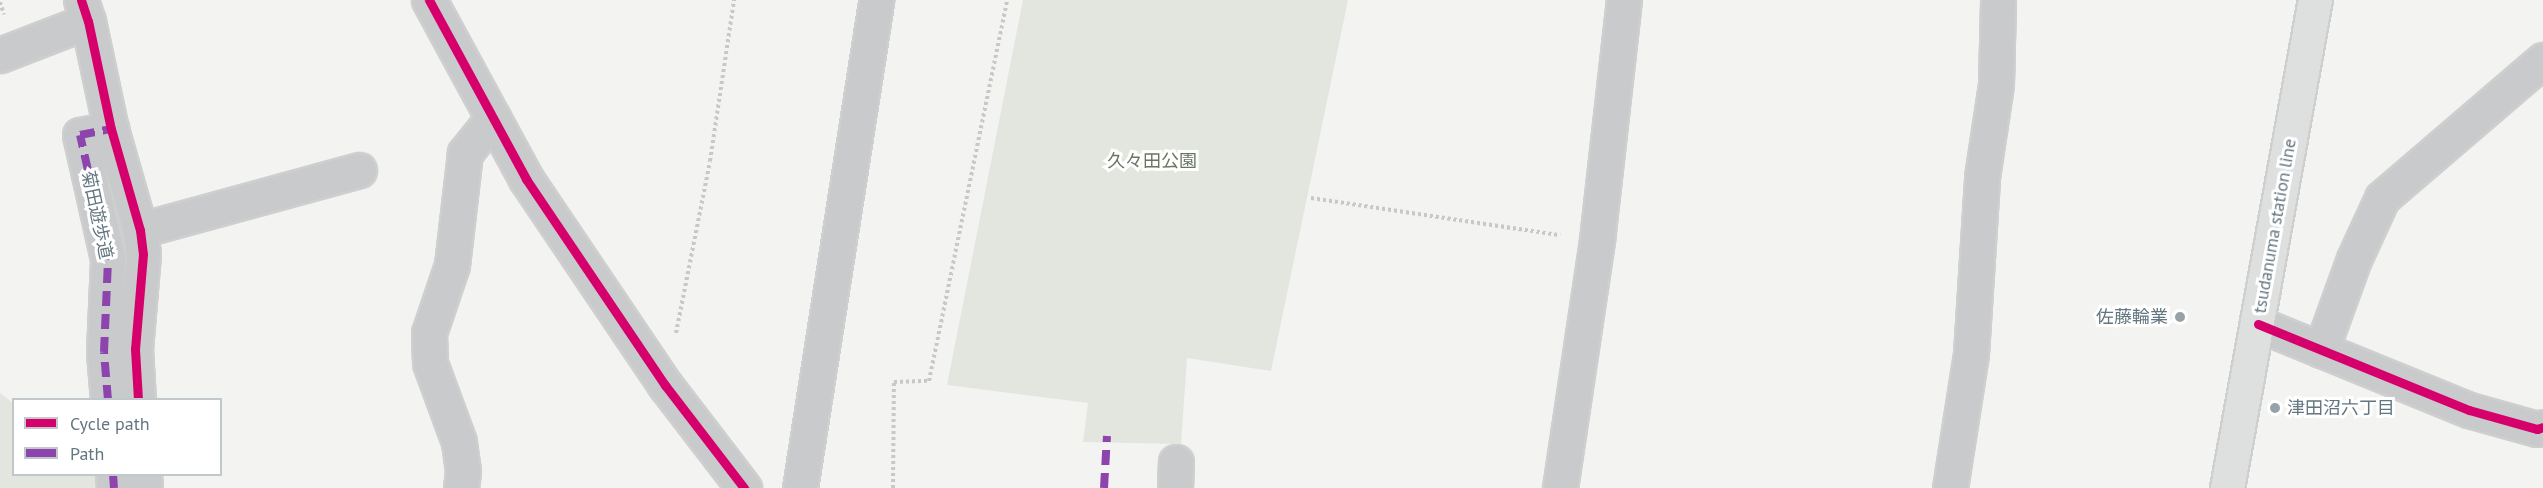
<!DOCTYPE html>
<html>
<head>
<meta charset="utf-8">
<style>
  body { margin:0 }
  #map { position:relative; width:2543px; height:488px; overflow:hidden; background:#f3f3f1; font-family:"PT Sans","Noto Sans JP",sans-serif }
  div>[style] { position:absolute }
  .green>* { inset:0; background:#e3e6df }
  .path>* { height:4px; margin-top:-2px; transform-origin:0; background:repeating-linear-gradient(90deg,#c7c8c8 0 3px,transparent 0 6px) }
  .roads { filter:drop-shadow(2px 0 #cfcfcf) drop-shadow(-2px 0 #cfcfcf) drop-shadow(0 2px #cfcfcf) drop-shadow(0 -2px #cfcfcf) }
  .minor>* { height:33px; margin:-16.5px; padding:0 16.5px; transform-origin:16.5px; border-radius:16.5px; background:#c8cacb }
  .major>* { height:33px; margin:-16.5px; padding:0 16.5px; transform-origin:16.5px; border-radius:16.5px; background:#dedfdf }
  .quiet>* { height:8px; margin-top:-4px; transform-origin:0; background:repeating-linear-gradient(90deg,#8e44ad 0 15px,transparent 0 23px) }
  .cycleway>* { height:9px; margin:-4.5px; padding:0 4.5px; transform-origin:4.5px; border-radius:4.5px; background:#d6006c }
  .dots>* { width:16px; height:16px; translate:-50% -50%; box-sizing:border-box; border:3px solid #fff; border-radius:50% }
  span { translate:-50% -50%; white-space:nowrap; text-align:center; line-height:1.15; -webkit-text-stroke:6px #fff; paint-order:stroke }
  .park-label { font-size:18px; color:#697762 }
  .street-label { font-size:18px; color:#647680 }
  .poi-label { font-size:18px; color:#647680 }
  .right { translate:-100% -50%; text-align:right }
  .left { translate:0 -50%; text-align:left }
  .legend { position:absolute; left:12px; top:398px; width:210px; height:78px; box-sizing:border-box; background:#fff; border:2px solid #c1c8cc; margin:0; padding:8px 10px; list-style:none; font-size:18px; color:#647680 }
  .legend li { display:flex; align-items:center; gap:12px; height:30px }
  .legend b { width:30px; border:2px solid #c1c8cc }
</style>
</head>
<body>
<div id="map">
  <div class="green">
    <i style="clip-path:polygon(1023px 0,1348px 0,1271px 371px,1187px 358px,1181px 444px,1083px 442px,1088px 403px,947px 385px)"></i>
    <i style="clip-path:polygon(0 393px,13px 403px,14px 474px,129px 475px,130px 488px,0 488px)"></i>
  </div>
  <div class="path">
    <i style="left:0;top:2px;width:13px;rotate:72deg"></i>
    <i style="left:1311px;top:198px;width:252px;rotate:8.5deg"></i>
    <i style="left:676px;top:333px;width:175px;rotate:-78.8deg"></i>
    <i style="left:710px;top:161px;width:163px;rotate:-81.5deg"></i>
    <i style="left:893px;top:488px;width:106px;rotate:-89.5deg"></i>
    <i style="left:894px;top:382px;width:35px;rotate:-2deg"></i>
    <i style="left:929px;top:381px;width:389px;rotate:-78.4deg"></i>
  </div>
  <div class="roads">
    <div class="minor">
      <i style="left:81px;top:0;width:22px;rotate:72deg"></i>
      <i style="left:88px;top:21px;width:110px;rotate:78deg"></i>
      <i style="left:111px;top:129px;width:105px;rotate:74deg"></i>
      <i style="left:140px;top:230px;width:24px;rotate:83deg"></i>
      <i style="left:143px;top:254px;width:95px;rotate:94.8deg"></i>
      <i style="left:135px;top:349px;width:51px;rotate:86.6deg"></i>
      <i style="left:429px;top:0;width:204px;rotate:61.5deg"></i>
      <i style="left:526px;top:179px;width:249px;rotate:56deg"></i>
      <i style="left:665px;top:385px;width:130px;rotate:52.5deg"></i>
      <i style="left:0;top:55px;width:94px;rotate:-21.1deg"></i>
      <i style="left:140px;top:230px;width:227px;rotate:-15.3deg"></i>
      <i style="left:2258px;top:324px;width:228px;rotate:22.2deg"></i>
      <i style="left:2469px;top:410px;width:71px;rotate:15.6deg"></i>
      <i style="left:2537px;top:429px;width:6px;rotate:-18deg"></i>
      <i style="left:2321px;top:350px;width:97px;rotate:-70.1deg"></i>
      <i style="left:2354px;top:259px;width:67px;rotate:-65.3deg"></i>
      <i style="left:2382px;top:198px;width:212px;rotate:-40.6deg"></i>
      <i style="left:108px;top:400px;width:48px;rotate:-94.8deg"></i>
      <i style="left:104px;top:352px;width:93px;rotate:-87.5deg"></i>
      <i style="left:108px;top:259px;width:127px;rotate:-102.7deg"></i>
      <i style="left:80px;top:135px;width:32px;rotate:-11deg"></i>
      <i style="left:113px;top:474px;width:14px;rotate:86deg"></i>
      <i style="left:144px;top:474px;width:14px;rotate:86deg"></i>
      <i style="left:461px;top:488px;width:17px;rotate:-83deg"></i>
      <i style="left:463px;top:471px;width:29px;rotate:-98deg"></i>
      <i style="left:459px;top:442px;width:84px;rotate:-110.2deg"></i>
      <i style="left:430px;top:363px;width:30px;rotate:-92deg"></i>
      <i style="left:429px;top:333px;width:72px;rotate:-71.3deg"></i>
      <i style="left:452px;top:265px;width:113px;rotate:-83.4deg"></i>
      <i style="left:465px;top:153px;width:45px;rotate:-51.3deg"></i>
      <i style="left:800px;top:488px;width:494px;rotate:-81.1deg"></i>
      <i style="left:1175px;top:488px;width:26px;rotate:-88deg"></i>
      <i style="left:1560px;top:488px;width:251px;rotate:-81.5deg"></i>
      <i style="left:1597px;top:240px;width:242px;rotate:-83.6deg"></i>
      <i style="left:1950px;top:488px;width:136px;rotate:-81.1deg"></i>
      <i style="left:1971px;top:354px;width:177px;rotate:-86.4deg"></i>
      <i style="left:1982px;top:177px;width:94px;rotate:-81.4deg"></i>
      <i style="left:1996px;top:84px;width:84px;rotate:-88.6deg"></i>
    </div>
    <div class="major">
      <i style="left:2227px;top:488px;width:496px;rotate:-79.8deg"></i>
    </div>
  </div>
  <div class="quiet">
    <i style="left:108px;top:400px;width:48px;rotate:-94.8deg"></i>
    <i style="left:104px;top:352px;width:93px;rotate:-87.5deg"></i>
    <i style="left:108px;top:259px;width:127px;rotate:-102.7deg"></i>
    <i style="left:80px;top:135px;width:32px;rotate:-11deg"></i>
    <i style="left:113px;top:474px;width:14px;rotate:86deg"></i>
    <i style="left:1104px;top:488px;width:52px;rotate:-86.7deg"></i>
  </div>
  <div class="cycleway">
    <i style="left:81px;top:0;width:22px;rotate:72deg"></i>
    <i style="left:88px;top:21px;width:110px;rotate:78deg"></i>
    <i style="left:111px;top:129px;width:105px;rotate:74deg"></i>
    <i style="left:140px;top:230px;width:24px;rotate:83deg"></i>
    <i style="left:143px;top:254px;width:95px;rotate:94.8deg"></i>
    <i style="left:135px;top:349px;width:51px;rotate:86.6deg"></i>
    <i style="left:429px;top:0;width:204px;rotate:61.5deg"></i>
    <i style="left:526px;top:179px;width:249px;rotate:56deg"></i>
    <i style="left:665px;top:385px;width:130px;rotate:52.5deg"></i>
    <i style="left:2258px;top:324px;width:228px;rotate:22.2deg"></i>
    <i style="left:2469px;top:410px;width:71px;rotate:15.6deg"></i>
    <i style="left:2537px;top:429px;width:6px;rotate:-18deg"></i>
  </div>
  <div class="dots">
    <i style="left:2180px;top:317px;background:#96a2a8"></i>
    <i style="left:2275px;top:408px;background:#96a2a8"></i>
  </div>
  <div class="park-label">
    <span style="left:1152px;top:161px">久々田公園</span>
  </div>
  <div class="street-label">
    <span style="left:97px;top:215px;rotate:78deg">菊田遊歩道</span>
    <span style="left:2275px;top:226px;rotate:-80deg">tsudanuma station line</span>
  </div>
  <div class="poi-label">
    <span class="right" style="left:2168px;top:317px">佐藤輪業</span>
    <span class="left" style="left:2287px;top:408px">津田沼六丁目</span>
  </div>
  <ul class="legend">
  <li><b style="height:8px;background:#d6006c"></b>Cycle path</li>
  <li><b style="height:8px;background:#8e44ad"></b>Path</li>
  </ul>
</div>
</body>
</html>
